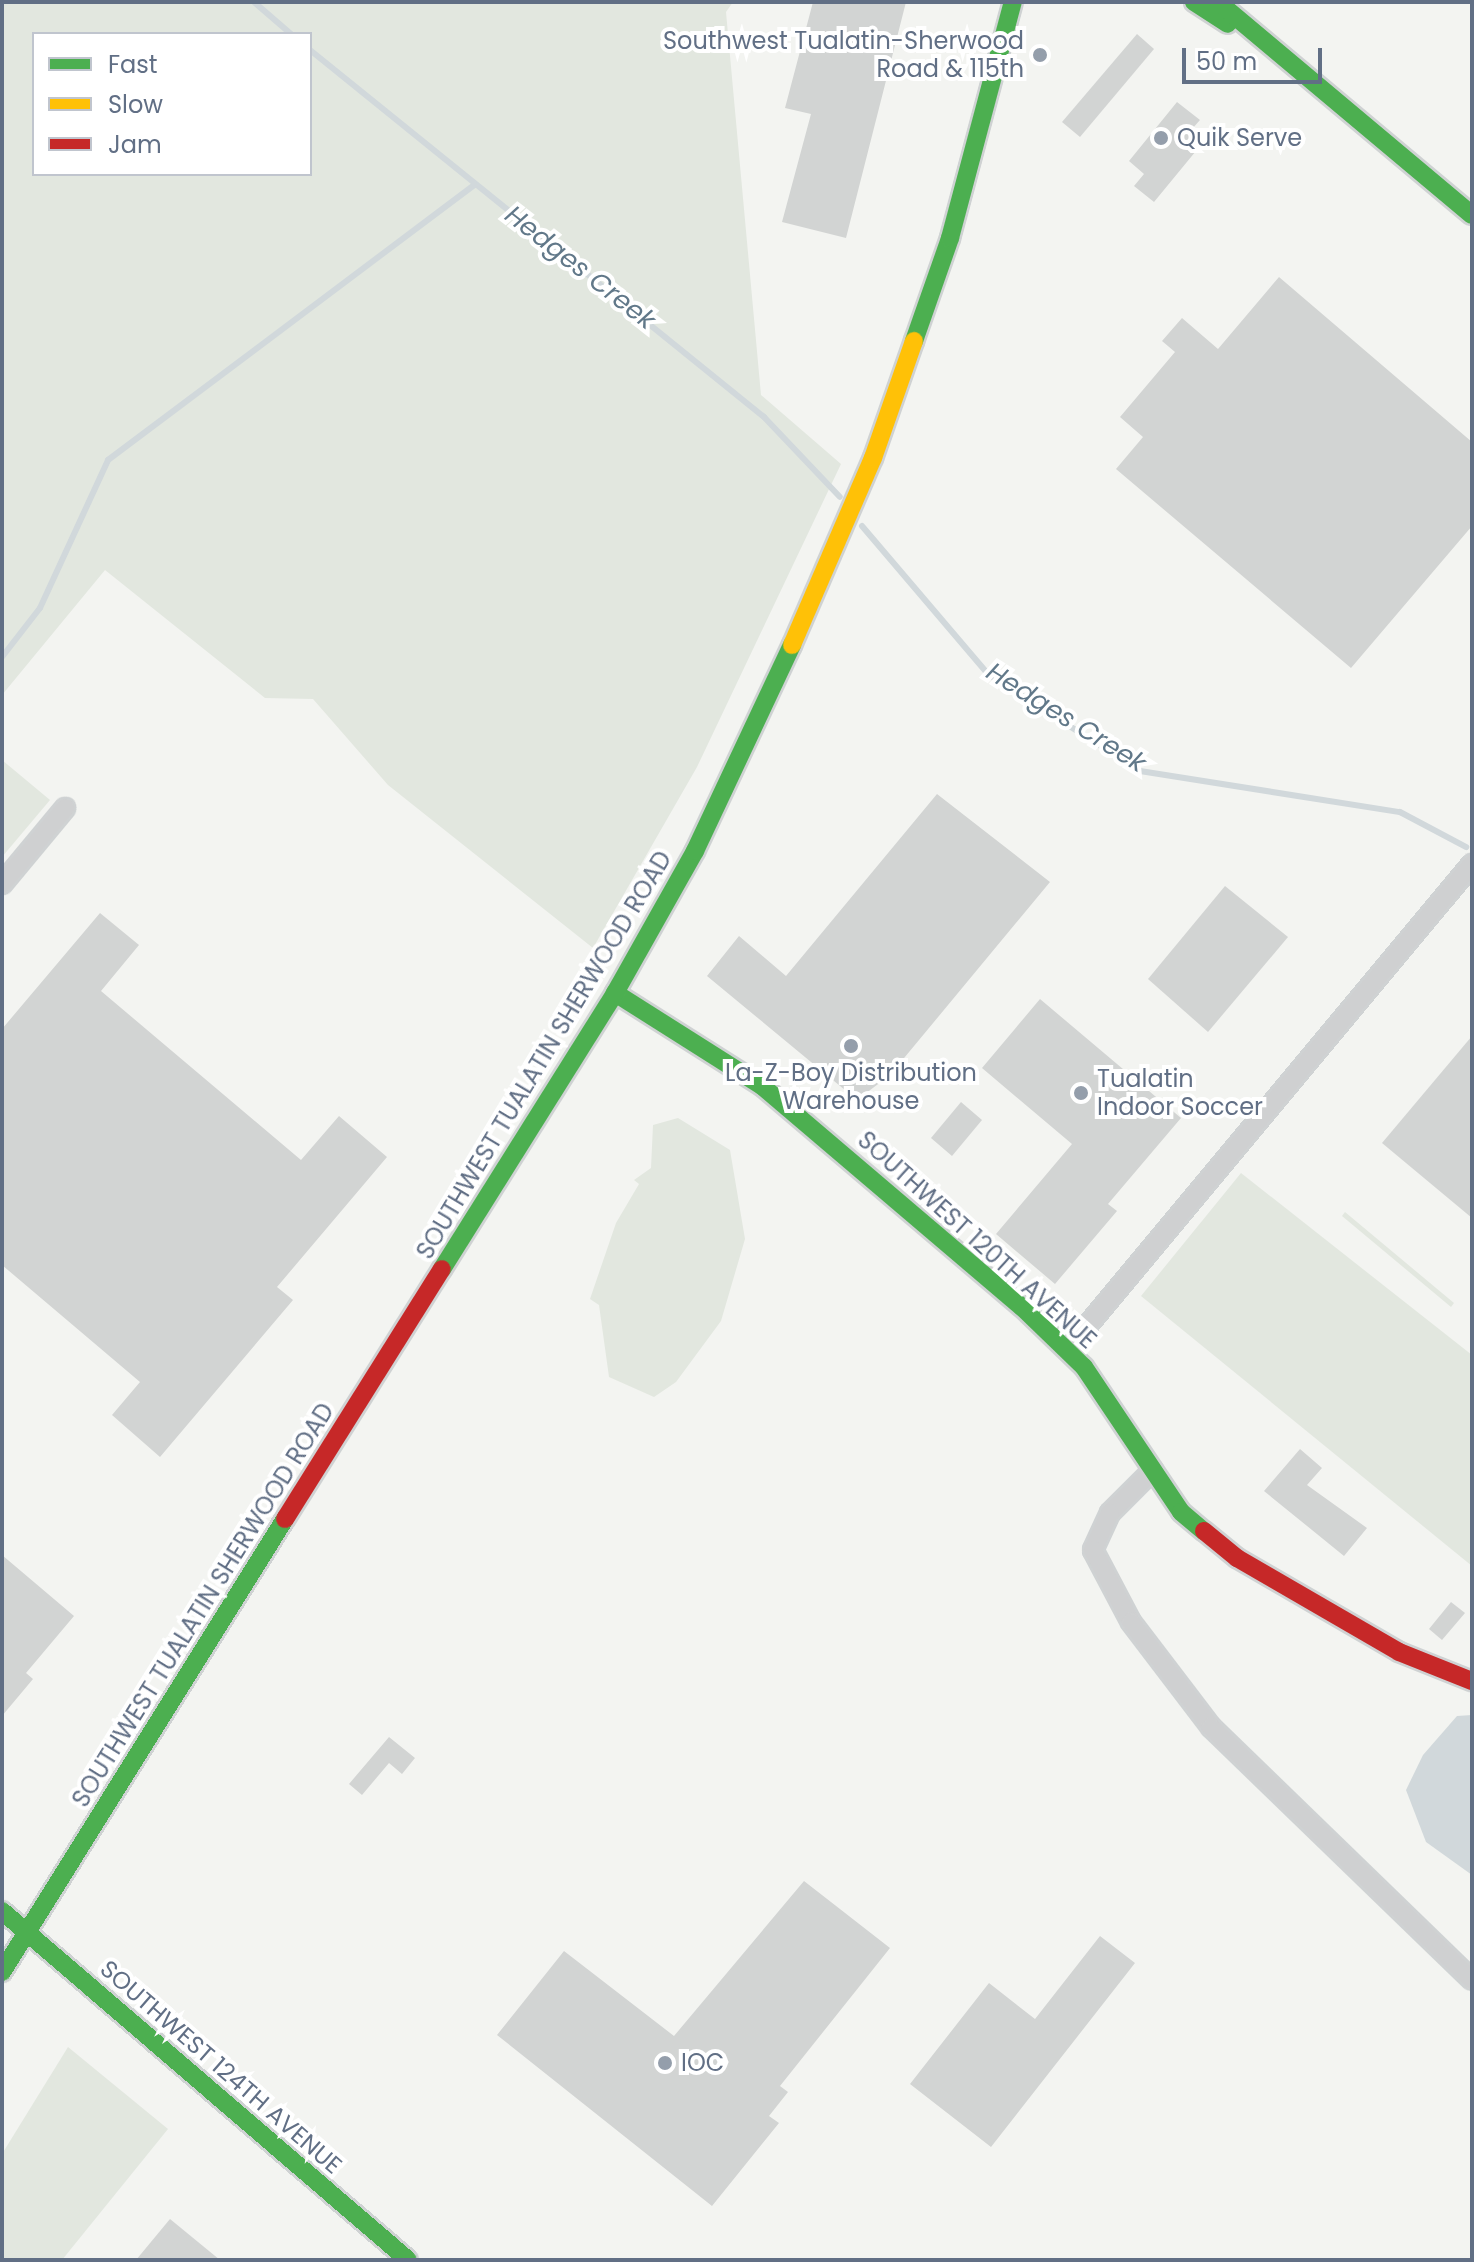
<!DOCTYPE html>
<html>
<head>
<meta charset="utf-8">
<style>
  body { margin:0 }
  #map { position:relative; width:1474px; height:2262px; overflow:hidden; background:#f3f4f1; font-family:Poppins,sans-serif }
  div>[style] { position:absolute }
  .green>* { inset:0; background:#e2e7df }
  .water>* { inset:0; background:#d1d8db }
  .stream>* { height:6px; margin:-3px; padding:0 3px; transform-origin:3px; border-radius:3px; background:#d1d8db }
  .building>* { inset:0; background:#d2d4d3 }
  .roads { filter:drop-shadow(2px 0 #cfd2d3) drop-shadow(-2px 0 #cfd2d3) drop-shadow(0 2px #cfd2d3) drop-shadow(0 -2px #cfd2d3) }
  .street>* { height:18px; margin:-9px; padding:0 9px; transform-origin:9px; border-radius:9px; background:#cfd0d1 }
  .fast>* { height:18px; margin:-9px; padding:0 9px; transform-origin:9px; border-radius:9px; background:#4caf50 }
  .slow>* { height:18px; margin:-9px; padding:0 9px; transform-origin:9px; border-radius:9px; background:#ffc107 }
  .jam>* { height:18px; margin:-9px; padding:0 9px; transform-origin:9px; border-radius:9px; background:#c62828 }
  .dots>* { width:22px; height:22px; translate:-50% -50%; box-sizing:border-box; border:4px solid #fff; border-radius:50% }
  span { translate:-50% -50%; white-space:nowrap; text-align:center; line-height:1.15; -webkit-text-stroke:8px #fff; paint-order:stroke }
  .poi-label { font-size:24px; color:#616f85 }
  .right { translate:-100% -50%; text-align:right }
  .left { translate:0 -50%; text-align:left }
  .street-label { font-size:24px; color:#616f85 }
  .water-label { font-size:26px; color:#617889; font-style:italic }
  .frame { position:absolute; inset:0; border:4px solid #616f85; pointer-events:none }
  .legend { position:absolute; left:32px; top:32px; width:280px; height:144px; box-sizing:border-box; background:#fff; border:2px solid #c0c5ce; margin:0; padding:10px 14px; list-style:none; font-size:24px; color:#616f85 }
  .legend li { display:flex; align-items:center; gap:16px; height:40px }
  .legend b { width:40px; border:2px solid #c0c5ce }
  .scale { position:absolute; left:1182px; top:48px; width:140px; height:36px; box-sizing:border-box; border:4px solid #616f85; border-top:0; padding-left:10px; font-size:24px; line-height:28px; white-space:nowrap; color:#616f85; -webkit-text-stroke:6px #fff; paint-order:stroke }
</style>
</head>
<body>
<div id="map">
  <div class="green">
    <i style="clip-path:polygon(evenodd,2px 2px,733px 2px,726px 12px,761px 395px,841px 464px,697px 767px,593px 948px,388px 785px,313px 699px,265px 698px,105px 570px,2px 695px,2px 2px,310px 34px,310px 174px,34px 174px,34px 34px,310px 34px)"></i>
    <i style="clip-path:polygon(2px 760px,50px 800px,2px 857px)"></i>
    <i style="clip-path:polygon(678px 1118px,730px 1150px,745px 1239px,721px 1321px,676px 1382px,654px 1397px,609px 1377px,599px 1305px,590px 1299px,616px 1223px,639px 1184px,634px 1180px,651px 1168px,653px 1125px)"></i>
    <i style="clip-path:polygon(1241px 1173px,1472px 1355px,1472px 1566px,1141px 1296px)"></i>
    <i style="clip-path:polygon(1345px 1212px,1454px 1303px,1451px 1307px,1342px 1216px)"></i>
    <i style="clip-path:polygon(68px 2047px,168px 2129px,62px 2260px,2px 2260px,2px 2154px)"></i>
  </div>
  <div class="water">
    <i style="clip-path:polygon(1472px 1715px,1472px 1875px,1426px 1842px,1406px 1790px,1423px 1755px,1457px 1716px)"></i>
  </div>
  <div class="stream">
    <i style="left:254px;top:2px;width:49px;rotate:40.9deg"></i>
    <i style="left:310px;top:50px;width:584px;rotate:38.95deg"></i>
    <i style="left:764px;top:417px;width:110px;rotate:46.5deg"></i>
    <i style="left:862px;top:526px;width:196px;rotate:49.6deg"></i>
    <i style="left:989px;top:675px;width:179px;rotate:32.4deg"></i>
    <i style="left:1140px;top:771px;width:263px;rotate:9deg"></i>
    <i style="left:1400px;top:812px;width:75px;rotate:27.9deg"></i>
    <i style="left:2px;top:657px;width:62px;rotate:-52.2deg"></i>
    <i style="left:40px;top:608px;width:163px;rotate:-65.3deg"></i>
    <i style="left:108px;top:460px;width:458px;rotate:-36.9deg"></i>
  </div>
  <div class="building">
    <i style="clip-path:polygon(813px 2px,906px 2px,846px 238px,782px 222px,811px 114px,785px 108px)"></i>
    <i style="clip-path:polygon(1137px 34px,1154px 49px,1080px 137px,1062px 122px)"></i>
    <i style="clip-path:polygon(1177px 102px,1200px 120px,1192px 129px,1205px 140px,1154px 202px,1134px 186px,1144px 174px,1129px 161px)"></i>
    <i style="clip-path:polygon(1279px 277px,1472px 442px,1472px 526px,1351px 668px,1116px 469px,1143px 437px,1120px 417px,1175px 352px,1162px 341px,1182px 318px,1218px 349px)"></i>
    <i style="clip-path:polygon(937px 794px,1050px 882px,890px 1075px,857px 1100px,707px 976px,739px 936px,786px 976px)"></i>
    <i style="clip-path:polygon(1225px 886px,1288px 937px,1208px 1032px,1148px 979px)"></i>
    <i style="clip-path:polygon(100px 913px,139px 945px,101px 991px,301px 1160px,339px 1116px,387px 1157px,277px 1287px,293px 1300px,160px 1457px,112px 1415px,140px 1382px,2px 1265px,2px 1029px)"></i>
    <i style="clip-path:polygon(1040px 999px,1181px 1118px,1108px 1204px,1117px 1211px,1055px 1284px,996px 1234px,1072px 1144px,982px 1068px)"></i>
    <i style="clip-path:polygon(1472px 1036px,1472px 1218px,1382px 1143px)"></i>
    <i style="clip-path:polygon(961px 1102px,982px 1120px,952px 1156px,931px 1138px)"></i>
    <i style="clip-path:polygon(1300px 1449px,1322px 1468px,1307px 1485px,1367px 1528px,1344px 1556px,1264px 1491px)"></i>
    <i style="clip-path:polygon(2px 1555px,74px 1616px,26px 1673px,33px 1679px,2px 1716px)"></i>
    <i style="clip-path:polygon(1451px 1602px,1465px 1613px,1442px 1640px,1429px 1629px)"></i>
    <i style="clip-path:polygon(389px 1737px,415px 1758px,402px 1774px,389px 1763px,362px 1795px,349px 1784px)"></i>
    <i style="clip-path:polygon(804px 1881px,890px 1948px,780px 2086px,788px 2092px,769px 2116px,779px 2123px,712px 2206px,497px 2035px,564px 1951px,674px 2036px)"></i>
    <i style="clip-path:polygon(1100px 1936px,1135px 1963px,991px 2147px,910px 2084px,989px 1983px,1035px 2019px)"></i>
    <i style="clip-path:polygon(170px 2219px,220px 2260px,136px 2260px)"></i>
  </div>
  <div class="roads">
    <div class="street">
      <i style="left:2px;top:884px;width:99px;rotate:-50.3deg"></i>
      <i style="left:1067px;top:1350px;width:633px;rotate:-50.19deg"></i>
      <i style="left:1153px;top:1470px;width:61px;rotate:135deg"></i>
      <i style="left:1110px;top:1513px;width:41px;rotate:114.7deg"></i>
      <i style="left:1093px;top:1550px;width:81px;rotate:62.2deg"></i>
      <i style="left:1131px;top:1622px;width:132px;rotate:52.7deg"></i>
      <i style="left:1211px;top:1727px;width:363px;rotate:44.1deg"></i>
    </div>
    <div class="fast">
      <i style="left:1194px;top:2px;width:40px;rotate:32.9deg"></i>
      <i style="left:1218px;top:2px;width:331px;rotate:40deg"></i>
      <i style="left:914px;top:341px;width:109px;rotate:-70.7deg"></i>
      <i style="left:950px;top:238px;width:244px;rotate:-75.1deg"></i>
      <i style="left:615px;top:993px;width:174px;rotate:32.3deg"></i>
      <i style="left:762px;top:1086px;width:341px;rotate:40.4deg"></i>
      <i style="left:1022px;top:1307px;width:86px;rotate:44.1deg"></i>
      <i style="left:1084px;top:1367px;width:174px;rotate:56.2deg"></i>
      <i style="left:1181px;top:1512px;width:30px;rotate:40deg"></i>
      <i style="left:442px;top:1269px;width:326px;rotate:-57.9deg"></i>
      <i style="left:615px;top:993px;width:163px;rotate:-60.6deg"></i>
      <i style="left:695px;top:851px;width:228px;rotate:-64.8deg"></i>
      <i style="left:2px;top:1911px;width:535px;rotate:40.68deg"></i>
      <i style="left:2px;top:1972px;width:534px;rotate:-58.01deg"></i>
    </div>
    <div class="slow">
      <i style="left:792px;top:645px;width:204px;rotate:-66.6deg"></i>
      <i style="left:873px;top:458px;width:124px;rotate:-70.7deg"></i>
    </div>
    <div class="jam">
      <i style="left:285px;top:1519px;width:295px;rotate:-57.9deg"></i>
      <i style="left:1204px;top:1531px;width:43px;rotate:39.3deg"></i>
      <i style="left:1237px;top:1558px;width:187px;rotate:30.1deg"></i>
      <i style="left:1399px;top:1652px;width:79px;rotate:21.7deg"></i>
    </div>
  </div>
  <div class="dots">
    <i style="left:1040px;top:55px;background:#949eab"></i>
    <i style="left:1161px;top:138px;background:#949eab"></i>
    <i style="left:851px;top:1046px;background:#949eab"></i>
    <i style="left:1081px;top:1093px;background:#949eab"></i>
    <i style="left:665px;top:2063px;background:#949eab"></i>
  </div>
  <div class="poi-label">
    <span class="right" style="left:1024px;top:55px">Southwest Tualatin-Sherwood<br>Road &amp; 115th</span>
    <span class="left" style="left:1177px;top:138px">Quik Serve</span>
    <span style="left:851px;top:1087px">La-Z-Boy Distribution<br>Warehouse</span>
    <span class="left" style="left:1097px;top:1093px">Tualatin<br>Indoor Soccer</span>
    <span class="left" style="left:681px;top:2063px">IOC</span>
  </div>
  <div class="street-label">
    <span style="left:544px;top:1055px;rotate:-59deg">SOUTHWEST TUALATIN SHERWOOD ROAD</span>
    <span style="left:977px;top:1240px;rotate:42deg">SOUTHWEST 120TH AVENUE</span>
    <span style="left:203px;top:1605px;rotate:-58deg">SOUTHWEST TUALATIN SHERWOOD ROAD</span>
    <span style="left:221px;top:2067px;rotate:41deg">SOUTHWEST 124TH AVENUE</span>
  </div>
  <div class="water-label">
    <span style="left:580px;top:268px;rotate:38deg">Hedges Creek</span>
    <span style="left:1066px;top:718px;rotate:32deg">Hedges Creek</span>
  </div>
  <div class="frame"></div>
  <ul class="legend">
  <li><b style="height:10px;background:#4caf50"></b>Fast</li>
  <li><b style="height:10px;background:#ffc107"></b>Slow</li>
  <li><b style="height:10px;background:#c62828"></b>Jam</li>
  </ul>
  <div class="scale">50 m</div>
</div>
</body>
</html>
